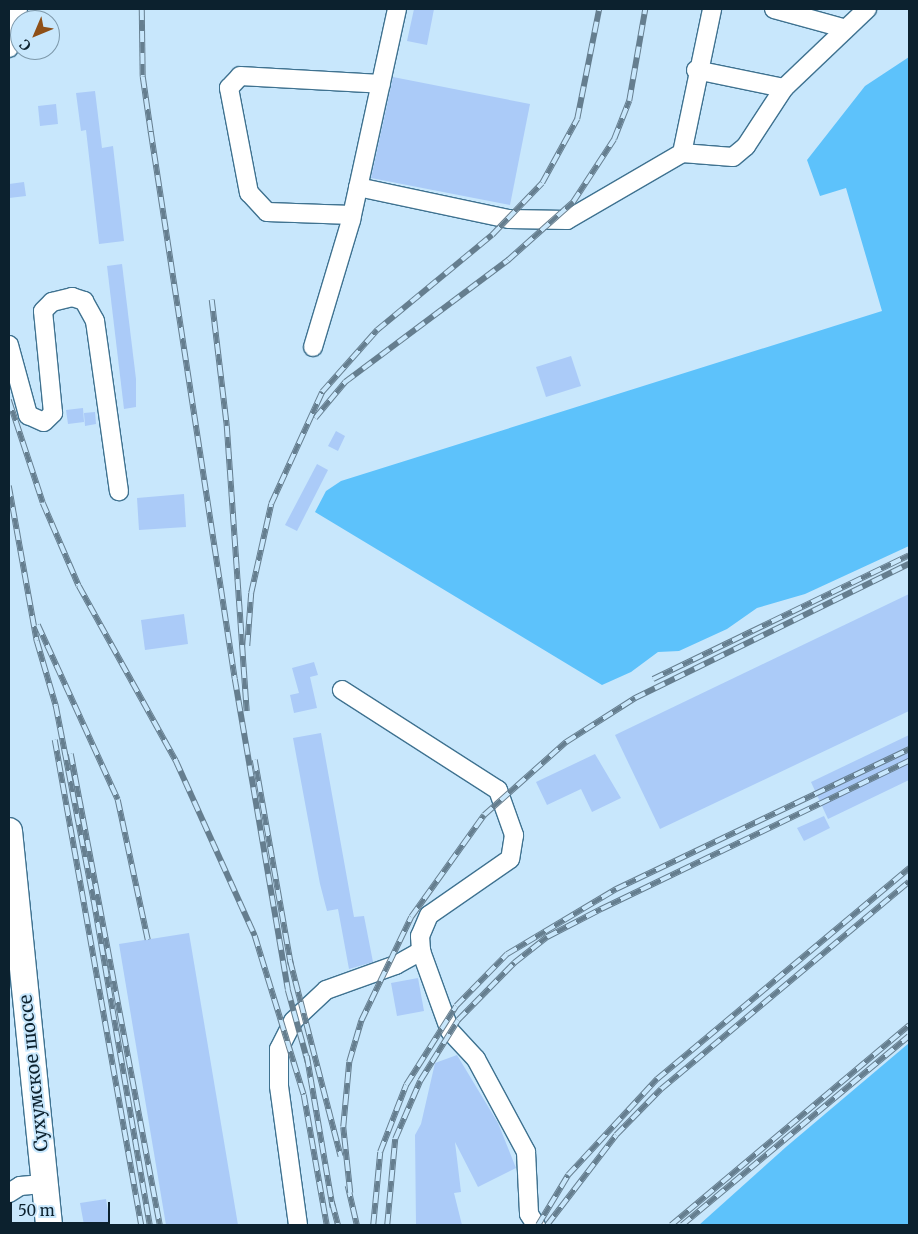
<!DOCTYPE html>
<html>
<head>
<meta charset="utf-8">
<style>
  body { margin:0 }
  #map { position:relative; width:918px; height:1234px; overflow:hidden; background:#c8e7fc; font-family:Merriweather,serif }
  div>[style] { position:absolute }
  .water>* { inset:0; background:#5dc2fb }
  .building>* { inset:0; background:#abcbf8 }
  .roads { filter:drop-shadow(1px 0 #3f7290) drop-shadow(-1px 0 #3f7290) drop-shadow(0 1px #3f7290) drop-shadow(0 -1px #3f7290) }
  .minor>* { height:18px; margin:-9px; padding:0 9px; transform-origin:9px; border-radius:9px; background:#fff }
  .highway>* { height:26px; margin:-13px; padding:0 13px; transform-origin:13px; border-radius:13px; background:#fff }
  .rail>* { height:5.5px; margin-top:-2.75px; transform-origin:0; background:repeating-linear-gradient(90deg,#c8e7fc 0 11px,#657e8f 0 22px); box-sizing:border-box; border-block:1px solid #657e8f }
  span { translate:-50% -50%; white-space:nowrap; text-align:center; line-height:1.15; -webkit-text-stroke:4px #c8e7fc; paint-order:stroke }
  .street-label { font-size:18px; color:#0c212e }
  .frame { position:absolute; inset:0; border:10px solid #0c212e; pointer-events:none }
  .north { position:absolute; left:10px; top:10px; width:50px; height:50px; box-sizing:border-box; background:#c8e7fc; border:1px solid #7d98aa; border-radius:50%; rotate:225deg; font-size:14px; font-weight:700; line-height:20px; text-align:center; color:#0c212e }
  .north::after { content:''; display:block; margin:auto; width:18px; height:22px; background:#8f5018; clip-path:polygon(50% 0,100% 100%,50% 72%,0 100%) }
  .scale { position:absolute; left:10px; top:1202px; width:100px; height:22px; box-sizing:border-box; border:2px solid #0c212e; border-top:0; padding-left:6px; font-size:15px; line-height:18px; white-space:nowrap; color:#0c212e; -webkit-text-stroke:4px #c8e7fc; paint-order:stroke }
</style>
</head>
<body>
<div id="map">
  <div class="water">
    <i style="clip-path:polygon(909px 57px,909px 546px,805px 594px,757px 608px,727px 629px,679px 651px,658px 652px,631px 672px,602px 685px,315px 512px,326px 491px,341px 481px,882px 311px,846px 188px,820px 196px,807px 160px,865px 86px)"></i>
    <i style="clip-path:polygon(909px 1043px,909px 1225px,699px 1225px,786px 1147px)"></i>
  </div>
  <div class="building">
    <i style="clip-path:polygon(414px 9px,434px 9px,427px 45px,407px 41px)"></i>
    <i style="clip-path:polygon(393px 77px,530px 104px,510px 205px,371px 178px)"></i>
    <i style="clip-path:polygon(95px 91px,102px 148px,113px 146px,124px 241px,99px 244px,86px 130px,81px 131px,76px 93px)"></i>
    <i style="clip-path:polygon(56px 104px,58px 124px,40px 126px,38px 106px)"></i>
    <i style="clip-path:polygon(24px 182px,26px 196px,9px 198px,9px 184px)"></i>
    <i style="clip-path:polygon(122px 264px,136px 379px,136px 407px,124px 409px,107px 266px)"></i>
    <i style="clip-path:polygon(571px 356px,581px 386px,546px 397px,536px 367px)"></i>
    <i style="clip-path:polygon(83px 408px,84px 422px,68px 424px,66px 410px)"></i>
    <i style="clip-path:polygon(95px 412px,96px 424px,85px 426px,84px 413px)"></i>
    <i style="clip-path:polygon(336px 431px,345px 436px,338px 451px,328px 446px)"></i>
    <i style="clip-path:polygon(317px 464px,328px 470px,297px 531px,285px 525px)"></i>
    <i style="clip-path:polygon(184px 494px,186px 527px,139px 530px,137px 498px)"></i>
    <i style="clip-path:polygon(909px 594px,909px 711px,660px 829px,615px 735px)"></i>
    <i style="clip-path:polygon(184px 614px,188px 644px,145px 650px,141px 620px)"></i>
    <i style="clip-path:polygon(314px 662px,318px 675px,310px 677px,317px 708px,294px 713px,290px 695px,299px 693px,292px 668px)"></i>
    <i style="clip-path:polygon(321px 733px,354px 917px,364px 916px,373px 962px,349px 969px,338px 909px,327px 911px,320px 884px,293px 738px)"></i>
    <i style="clip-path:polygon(909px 735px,909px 780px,828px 819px,811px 782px)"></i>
    <i style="clip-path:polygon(595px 754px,621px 798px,592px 812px,581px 789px,547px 805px,536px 782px)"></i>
    <i style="clip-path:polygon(824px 816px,830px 828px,804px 841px,797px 828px)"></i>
    <i style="clip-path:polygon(189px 933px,238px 1225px,166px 1225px,119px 944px)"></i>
    <i style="clip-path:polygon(418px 978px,424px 1011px,397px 1016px,391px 983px)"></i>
    <i style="clip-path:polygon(457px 1055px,498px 1123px,516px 1168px,478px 1187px,455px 1142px,461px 1192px,454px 1193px,462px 1225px,416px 1225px,415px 1135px,421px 1124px,435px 1063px)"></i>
    <i style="clip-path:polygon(106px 1199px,110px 1225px,84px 1225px,80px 1203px)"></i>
  </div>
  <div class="roads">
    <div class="minor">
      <i style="left:774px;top:9px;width:72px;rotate:15.4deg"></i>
      <i style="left:9px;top:48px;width:40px;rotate:-77deg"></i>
      <i style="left:696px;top:70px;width:90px;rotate:11.6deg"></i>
      <i style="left:682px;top:153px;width:51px;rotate:4.5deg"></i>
      <i style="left:733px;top:157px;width:17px;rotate:-40deg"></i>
      <i style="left:746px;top:146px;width:69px;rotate:-56.8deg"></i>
      <i style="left:784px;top:88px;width:115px;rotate:-43.6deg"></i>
      <i style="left:358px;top:187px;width:154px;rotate:12deg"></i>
      <i style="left:509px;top:219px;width:58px;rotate:1deg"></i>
      <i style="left:567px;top:220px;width:133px;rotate:-30.2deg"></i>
      <i style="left:682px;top:153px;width:147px;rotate:-78.2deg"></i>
      <i style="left:352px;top:215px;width:85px;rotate:-178deg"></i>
      <i style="left:267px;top:212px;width:26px;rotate:-133deg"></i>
      <i style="left:249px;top:193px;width:107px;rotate:-100.8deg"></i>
      <i style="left:229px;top:88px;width:16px;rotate:-47deg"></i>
      <i style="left:240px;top:76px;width:141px;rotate:3.2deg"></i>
      <i style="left:9px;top:345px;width:73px;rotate:74.8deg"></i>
      <i style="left:28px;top:415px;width:17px;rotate:24deg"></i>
      <i style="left:44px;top:422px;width:13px;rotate:-45deg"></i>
      <i style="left:53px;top:413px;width:102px;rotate:-95.6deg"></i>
      <i style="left:43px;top:311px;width:13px;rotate:-45deg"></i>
      <i style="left:52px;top:302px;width:21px;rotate:-14deg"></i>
      <i style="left:72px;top:297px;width:13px;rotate:18deg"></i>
      <i style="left:84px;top:301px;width:23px;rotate:61deg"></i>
      <i style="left:95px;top:321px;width:172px;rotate:82deg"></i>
      <i style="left:313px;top:347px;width:133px;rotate:-73.3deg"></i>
      <i style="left:351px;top:220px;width:216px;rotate:-77.7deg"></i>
      <i style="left:342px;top:690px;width:185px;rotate:32.7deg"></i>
      <i style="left:498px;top:790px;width:48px;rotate:70.4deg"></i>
      <i style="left:514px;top:835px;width:24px;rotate:99deg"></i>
      <i style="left:510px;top:859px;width:98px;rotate:145.3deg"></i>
      <i style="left:429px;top:915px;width:23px;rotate:113deg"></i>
      <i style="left:420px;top:936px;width:15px;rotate:86deg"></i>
      <i style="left:421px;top:951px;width:85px;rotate:70.1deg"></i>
      <i style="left:450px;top:1031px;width:38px;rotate:47deg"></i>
      <i style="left:476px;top:1059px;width:106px;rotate:61.7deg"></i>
      <i style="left:526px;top:1152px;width:62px;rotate:87.2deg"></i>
      <i style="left:529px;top:1214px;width:13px;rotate:58deg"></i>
      <i style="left:9px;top:1193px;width:13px;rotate:-32deg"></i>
      <i style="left:20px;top:1186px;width:25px;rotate:-5deg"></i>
      <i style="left:298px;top:1225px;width:140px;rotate:-97.8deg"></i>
      <i style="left:279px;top:1086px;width:37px;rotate:-90deg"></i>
      <i style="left:279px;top:1049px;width:31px;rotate:-63deg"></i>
      <i style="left:293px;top:1021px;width:45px;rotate:-43.2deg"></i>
      <i style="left:326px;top:990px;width:74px;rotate:-19.7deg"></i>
      <i style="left:396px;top:965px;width:29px;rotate:-29deg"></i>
    </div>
    <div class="highway">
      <i style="left:9px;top:831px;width:396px;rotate:84.2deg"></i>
    </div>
  </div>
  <div class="rail">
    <i style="left:142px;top:9px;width:68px;rotate:89.2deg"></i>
    <i style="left:143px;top:77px;width:56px;rotate:81.7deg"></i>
    <i style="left:151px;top:132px;width:553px;rotate:81.27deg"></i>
    <i style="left:235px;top:679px;width:315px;rotate:80.3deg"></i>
    <i style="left:288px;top:990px;width:75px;rotate:74.5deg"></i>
    <i style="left:212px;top:300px;width:127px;rotate:83.2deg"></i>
    <i style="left:227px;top:426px;width:286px;rotate:86deg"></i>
    <i style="left:9px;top:400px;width:108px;rotate:71.7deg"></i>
    <i style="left:43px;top:503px;width:90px;rotate:66.6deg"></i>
    <i style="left:79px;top:586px;width:200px;rotate:61deg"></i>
    <i style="left:176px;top:761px;width:192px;rotate:65.7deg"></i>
    <i style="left:255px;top:936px;width:166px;rotate:72.9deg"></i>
    <i style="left:304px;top:1095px;width:132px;rotate:80deg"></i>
    <i style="left:315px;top:418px;width:47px;rotate:-50.2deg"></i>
    <i style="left:345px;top:382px;width:204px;rotate:-36.8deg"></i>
    <i style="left:508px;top:260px;width:87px;rotate:-41.7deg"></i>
    <i style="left:573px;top:202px;width:75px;rotate:-56.9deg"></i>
    <i style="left:614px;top:139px;width:41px;rotate:-68.5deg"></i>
    <i style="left:629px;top:101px;width:93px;rotate:-80.1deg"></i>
    <i style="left:9px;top:486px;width:158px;rotate:79.8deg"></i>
    <i style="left:37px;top:641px;width:68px;rotate:73.7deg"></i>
    <i style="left:56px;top:706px;width:199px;rotate:79deg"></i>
    <i style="left:94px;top:901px;width:329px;rotate:80.2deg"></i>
    <i style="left:38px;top:625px;width:192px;rotate:65.4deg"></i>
    <i style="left:118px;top:800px;width:143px;rotate:77.9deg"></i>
    <i style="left:247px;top:646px;width:53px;rotate:-85.7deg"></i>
    <i style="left:251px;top:593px;width:91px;rotate:-77.3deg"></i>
    <i style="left:271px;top:504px;width:123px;rotate:-65.5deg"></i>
    <i style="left:322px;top:392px;width:83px;rotate:-48.4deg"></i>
    <i style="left:377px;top:330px;width:149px;rotate:-39.6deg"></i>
    <i style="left:492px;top:235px;width:72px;rotate:-46.1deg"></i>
    <i style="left:542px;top:183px;width:73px;rotate:-61.3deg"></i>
    <i style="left:577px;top:119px;width:112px;rotate:-78.7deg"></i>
    <i style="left:653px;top:679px;width:284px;rotate:-25.8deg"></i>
    <i style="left:55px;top:740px;width:493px;rotate:79.9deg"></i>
    <i style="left:71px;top:754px;width:479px;rotate:79.3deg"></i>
    <i style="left:255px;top:760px;width:208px;rotate:80deg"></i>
    <i style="left:290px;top:960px;width:203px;rotate:75.5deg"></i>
    <i style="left:307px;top:1056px;width:154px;rotate:80.3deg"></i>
    <i style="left:348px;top:1186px;width:40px;rotate:77deg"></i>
    <i style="left:350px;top:1193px;width:66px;rotate:-96.1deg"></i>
    <i style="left:343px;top:1127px;width:65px;rotate:-84.7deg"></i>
    <i style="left:349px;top:1062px;width:43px;rotate:-73.7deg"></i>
    <i style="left:361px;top:1021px;width:115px;rotate:-64.3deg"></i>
    <i style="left:411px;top:917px;width:125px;rotate:-54.4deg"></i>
    <i style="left:484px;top:815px;width:110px;rotate:-41.7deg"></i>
    <i style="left:566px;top:742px;width:82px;rotate:-32.5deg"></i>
    <i style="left:635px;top:698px;width:305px;rotate:-26.1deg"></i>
    <i style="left:332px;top:1202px;width:24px;rotate:75deg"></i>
    <i style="left:373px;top:1225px;width:73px;rotate:-84.5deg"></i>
    <i style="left:380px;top:1152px;width:72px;rotate:-68.8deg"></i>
    <i style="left:406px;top:1085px;width:93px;rotate:-57.7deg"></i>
    <i style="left:456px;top:1006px;width:73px;rotate:-45.6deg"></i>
    <i style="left:507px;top:954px;width:127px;rotate:-30.8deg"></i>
    <i style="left:616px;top:889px;width:325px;rotate:-25.5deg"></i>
    <i style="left:387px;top:1225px;width:86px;rotate:-84.7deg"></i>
    <i style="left:395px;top:1139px;width:63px;rotate:-66.7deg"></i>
    <i style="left:420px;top:1081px;width:72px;rotate:-58.1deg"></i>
    <i style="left:458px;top:1020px;width:80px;rotate:-45.5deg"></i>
    <i style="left:514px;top:963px;width:42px;rotate:-38.2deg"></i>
    <i style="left:547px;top:937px;width:61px;rotate:-27.4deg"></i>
    <i style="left:601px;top:909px;width:342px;rotate:-25.7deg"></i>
    <i style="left:538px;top:1225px;width:58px;rotate:-59deg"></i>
    <i style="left:568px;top:1175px;width:131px;rotate:-47.2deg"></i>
    <i style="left:657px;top:1079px;width:329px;rotate:-39.9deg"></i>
    <i style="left:547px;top:1225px;width:113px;rotate:-52.5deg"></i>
    <i style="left:616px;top:1135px;width:64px;rotate:-45.6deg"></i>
    <i style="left:661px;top:1089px;width:323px;rotate:-39.9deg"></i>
    <i style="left:671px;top:1225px;width:311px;rotate:-40deg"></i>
    <i style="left:682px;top:1225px;width:295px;rotate:-39.8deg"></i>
  </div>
  <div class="street-label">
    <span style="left:34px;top:1073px;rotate:-96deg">Сухумское шоссе</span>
  </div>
  <div class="frame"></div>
  <div class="north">С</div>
  <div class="scale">50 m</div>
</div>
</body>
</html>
